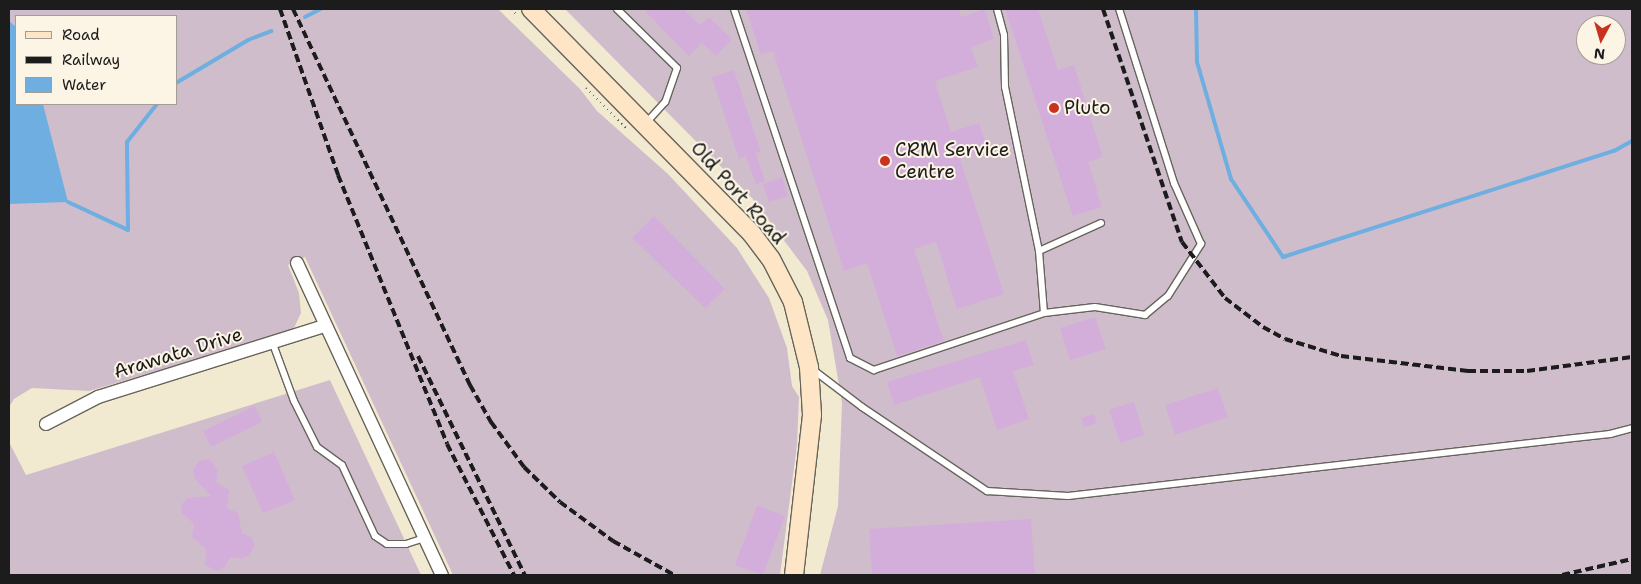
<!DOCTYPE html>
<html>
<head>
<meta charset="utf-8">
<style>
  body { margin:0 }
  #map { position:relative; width:1641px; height:584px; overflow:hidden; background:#f2ead0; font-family:"Shantell Sans",sans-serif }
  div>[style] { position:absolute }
  .industrial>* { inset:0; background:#d0bdcc }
  .water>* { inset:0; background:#6eaee1 }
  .stream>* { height:4px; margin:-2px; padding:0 2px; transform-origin:2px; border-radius:2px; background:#6eaee1 }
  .building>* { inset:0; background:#d4aedb }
  .path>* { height:2px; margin-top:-1px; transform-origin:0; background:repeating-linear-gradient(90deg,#67645b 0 1px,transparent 0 5px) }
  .roads { filter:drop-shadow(1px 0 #67645b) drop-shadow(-1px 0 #67645b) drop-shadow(0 1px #67645b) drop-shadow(0 -1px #67645b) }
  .lane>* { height:6px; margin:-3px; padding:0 3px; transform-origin:3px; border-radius:3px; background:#fff }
  .street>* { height:12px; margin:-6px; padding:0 6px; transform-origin:6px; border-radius:6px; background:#fff }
  .secondary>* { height:18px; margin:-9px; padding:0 9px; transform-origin:9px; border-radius:9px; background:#fee5c5 }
  .rail>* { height:4px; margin-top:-2px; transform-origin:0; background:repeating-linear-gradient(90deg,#1c1c1c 0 8px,transparent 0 12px) }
  .dots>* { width:14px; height:14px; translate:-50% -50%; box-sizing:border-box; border:2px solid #fcf5e5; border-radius:50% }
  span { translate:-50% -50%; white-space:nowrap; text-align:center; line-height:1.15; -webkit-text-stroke:4px #fcf5e5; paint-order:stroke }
  .poi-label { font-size:19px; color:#1c1c1c }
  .left { translate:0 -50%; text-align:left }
  .street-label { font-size:19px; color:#1c1c1c }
  .frame { position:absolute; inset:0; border:10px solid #1c1c1c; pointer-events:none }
  .legend { position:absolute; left:15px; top:15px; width:162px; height:90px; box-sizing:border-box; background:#fcf5e5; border:1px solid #a29e95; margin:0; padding:6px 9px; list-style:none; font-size:15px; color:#1c1c1c }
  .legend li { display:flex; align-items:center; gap:10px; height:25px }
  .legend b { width:25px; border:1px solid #a29e95 }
  .north { position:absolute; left:1576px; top:15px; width:50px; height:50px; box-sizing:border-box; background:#fcf5e5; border:1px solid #a29e95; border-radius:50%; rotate:186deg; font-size:14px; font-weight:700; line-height:20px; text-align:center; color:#1c1c1c }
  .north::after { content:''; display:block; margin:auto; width:18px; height:22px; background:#c8321e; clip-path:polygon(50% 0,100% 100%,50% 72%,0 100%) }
</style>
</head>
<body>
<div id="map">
  <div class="industrial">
    <i style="clip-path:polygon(evenodd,9px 9px,498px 9px,580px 89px,597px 111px,668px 174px,737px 248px,769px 298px,787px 348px,792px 386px,799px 397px,797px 445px,780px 575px,453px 575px,305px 257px,288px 265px,299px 293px,301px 313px,294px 328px,278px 336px,89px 391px,32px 388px,14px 399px,9px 407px,9px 9px,16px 16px,176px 16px,176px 104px,16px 104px,16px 16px)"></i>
    <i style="clip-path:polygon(evenodd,565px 9px,1632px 9px,1632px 575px,820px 575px,838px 506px,842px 403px,828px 320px,807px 271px,752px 198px,565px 9px,1586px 25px,1616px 25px,1616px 55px,1586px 55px,1586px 25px)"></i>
    <i style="clip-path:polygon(330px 380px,421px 575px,9px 575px,9px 442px,26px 475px)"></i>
  </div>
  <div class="water">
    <i style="clip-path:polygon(9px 21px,16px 27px,16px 104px,43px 104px,68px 202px,9px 204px)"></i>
  </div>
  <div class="stream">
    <i style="left:1196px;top:9px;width:53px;rotate:88.9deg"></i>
    <i style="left:1197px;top:62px;width:122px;rotate:73.8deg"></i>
    <i style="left:1231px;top:179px;width:94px;rotate:56.3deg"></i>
    <i style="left:1283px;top:257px;width:348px;rotate:-17.8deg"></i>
    <i style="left:1614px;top:151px;width:21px;rotate:-29deg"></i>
    <i style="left:305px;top:17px;width:18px;rotate:-27deg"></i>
    <i style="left:176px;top:83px;width:84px;rotate:-30.8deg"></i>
    <i style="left:248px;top:40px;width:25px;rotate:-21deg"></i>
    <i style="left:68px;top:202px;width:66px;rotate:25deg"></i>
    <i style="left:128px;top:230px;width:88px;rotate:-90.7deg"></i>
    <i style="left:127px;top:142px;width:48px;rotate:-51.7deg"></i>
  </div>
  <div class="building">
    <i style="clip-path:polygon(643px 9px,683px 9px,700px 25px,709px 17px,732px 39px,716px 56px,702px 43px,689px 56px)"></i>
    <i style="clip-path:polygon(746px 9px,959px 9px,961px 17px,985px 9px,994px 39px,971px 47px,978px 67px,935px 81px,951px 132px,979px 123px,988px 150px,960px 159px,1004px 294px,957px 309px,936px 242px,914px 249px,944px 341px,897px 356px,867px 263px,844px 271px,773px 51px,761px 55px)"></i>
    <i style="clip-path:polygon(1005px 9px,1038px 9px,1058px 70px,1074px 65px,1103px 157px,1088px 162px,1102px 207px,1073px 216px)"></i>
    <i style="clip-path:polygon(734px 70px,761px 152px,756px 153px,765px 181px,756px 184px,746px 156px,739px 159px,712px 77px)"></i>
    <i style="clip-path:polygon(782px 177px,788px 196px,769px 202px,763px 184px)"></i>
    <i style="clip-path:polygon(654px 216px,725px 289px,705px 308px,632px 238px)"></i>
    <i style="clip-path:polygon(1095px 317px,1106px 349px,1070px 360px,1060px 328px)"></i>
    <i style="clip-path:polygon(1026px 340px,1034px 365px,1013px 371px,1029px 419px,997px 430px,980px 377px,894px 405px,887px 382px)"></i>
    <i style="clip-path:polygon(1218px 388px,1228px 417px,1175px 435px,1165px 405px)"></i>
    <i style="clip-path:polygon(1134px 402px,1144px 435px,1120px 443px,1109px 410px)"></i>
    <i style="clip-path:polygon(255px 406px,262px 422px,211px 447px,203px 431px)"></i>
    <i style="clip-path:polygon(1094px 414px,1097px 423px,1084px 427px,1081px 418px)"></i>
    <i style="clip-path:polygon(274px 452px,295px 500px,263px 513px,242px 466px)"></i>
    <i style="clip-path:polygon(210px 459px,218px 470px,216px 482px,229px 490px,227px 508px,238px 513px,242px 533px,251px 537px,255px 544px,250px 555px,242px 559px,230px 557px,225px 567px,217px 571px,205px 565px,206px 549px,192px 537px,194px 524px,181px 512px,182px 504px,187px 498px,211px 496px,195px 479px,193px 470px,199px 461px)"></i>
    <i style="clip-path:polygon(757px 505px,785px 516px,763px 575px,735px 565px)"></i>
    <i style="clip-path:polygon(1031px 519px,1035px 575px,872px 575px,869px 529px)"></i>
  </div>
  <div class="path">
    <i style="left:511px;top:9px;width:10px;rotate:45deg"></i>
    <i style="left:586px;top:88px;width:58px;rotate:45deg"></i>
  </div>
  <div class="roads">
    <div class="lane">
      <i style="left:617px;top:9px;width:84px;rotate:44.5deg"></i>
      <i style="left:677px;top:68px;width:36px;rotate:109deg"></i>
      <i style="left:665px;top:102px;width:28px;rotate:132deg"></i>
      <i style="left:734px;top:9px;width:368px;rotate:71.6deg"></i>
      <i style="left:850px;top:358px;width:27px;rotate:27deg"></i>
      <i style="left:874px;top:370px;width:179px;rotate:-18.5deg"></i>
      <i style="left:1044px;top:313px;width:62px;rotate:-94.6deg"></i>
      <i style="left:1039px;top:251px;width:167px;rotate:-101.7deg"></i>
      <i style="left:1005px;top:87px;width:52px;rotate:-91.1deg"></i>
      <i style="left:1004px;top:35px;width:27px;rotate:-105deg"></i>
      <i style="left:1039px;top:251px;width:68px;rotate:-24.3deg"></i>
      <i style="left:1044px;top:313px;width:51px;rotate:-6.7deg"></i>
      <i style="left:1095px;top:307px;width:51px;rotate:9.1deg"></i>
      <i style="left:1145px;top:315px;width:30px;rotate:-40deg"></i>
      <i style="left:1168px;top:296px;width:62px;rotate:-57.6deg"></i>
      <i style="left:1201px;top:244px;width:67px;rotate:-113.9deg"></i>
      <i style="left:1174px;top:183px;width:182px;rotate:-107.5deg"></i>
      <i style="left:273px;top:344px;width:61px;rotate:69.8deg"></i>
      <i style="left:294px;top:401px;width:51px;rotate:63.4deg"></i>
      <i style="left:317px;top:447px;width:31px;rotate:36deg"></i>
      <i style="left:342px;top:465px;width:78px;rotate:65.1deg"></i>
      <i style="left:375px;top:536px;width:14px;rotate:34deg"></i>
      <i style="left:387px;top:544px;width:19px"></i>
      <i style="left:406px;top:544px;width:19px;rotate:-18deg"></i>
      <i style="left:812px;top:369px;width:63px;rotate:37.2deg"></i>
      <i style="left:862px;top:407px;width:151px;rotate:33.9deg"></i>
      <i style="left:987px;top:491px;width:81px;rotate:3.5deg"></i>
      <i style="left:1068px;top:496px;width:546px;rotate:-6.53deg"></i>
      <i style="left:1610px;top:434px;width:23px;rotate:-15deg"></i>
    </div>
    <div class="street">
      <i style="left:297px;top:263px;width:344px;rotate:65.1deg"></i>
      <i style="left:46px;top:424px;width:59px;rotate:-27.4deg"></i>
      <i style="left:98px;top:397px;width:238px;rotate:-17.4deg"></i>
    </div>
    <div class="secondary">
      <i style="left:531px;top:9px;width:315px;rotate:45.5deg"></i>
      <i style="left:752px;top:234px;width:31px;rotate:53deg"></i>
      <i style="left:771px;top:259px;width:48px;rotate:62.9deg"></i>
      <i style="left:793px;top:302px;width:67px;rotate:76.2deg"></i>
      <i style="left:809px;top:367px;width:48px;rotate:86.4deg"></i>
      <i style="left:812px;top:415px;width:161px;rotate:96.4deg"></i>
    </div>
  </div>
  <div class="rail">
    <i style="left:280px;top:9px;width:176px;rotate:70.7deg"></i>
    <i style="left:338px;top:175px;width:290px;rotate:67.9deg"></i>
    <i style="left:447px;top:444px;width:147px;rotate:62.9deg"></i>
    <i style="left:293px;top:9px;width:416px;rotate:64.8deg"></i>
    <i style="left:470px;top:385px;width:43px;rotate:60.4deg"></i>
    <i style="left:491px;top:422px;width:56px;rotate:53.7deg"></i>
    <i style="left:524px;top:467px;width:50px;rotate:44.2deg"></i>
    <i style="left:560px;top:502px;width:66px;rotate:36.3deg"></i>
    <i style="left:613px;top:541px;width:70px;rotate:29.1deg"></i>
    <i style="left:1103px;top:9px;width:246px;rotate:71.3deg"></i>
    <i style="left:1182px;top:242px;width:71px;rotate:52.5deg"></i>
    <i style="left:1225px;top:298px;width:48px;rotate:37.3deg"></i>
    <i style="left:1263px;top:327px;width:25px;rotate:29deg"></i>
    <i style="left:1285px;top:339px;width:59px;rotate:16.9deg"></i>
    <i style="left:1341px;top:356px;width:128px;rotate:6.7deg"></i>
    <i style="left:1468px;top:371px;width:59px"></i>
    <i style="left:1527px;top:371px;width:106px;rotate:-7.6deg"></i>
    <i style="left:418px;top:356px;width:244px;rotate:64deg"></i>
    <i style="left:1562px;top:575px;width:72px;rotate:-12.9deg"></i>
  </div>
  <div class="dots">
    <i style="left:1054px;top:108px;background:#c8321e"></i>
    <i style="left:885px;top:161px;background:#c8321e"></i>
  </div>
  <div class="poi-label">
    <span class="left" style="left:1064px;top:108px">Pluto</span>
    <span class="left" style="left:895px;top:161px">CRM Service<br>Centre</span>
  </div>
  <div class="street-label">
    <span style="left:738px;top:193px;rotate:48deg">Old Port Road</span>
    <span style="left:178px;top:353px;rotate:-17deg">Arawata Drive</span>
  </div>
  <div class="frame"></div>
  <ul class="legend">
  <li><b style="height:6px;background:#fee5c5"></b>Road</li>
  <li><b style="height:6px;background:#1c1c1c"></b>Railway</li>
  <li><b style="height:14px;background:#6eaee1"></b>Water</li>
  </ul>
  <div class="north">N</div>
</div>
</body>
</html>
